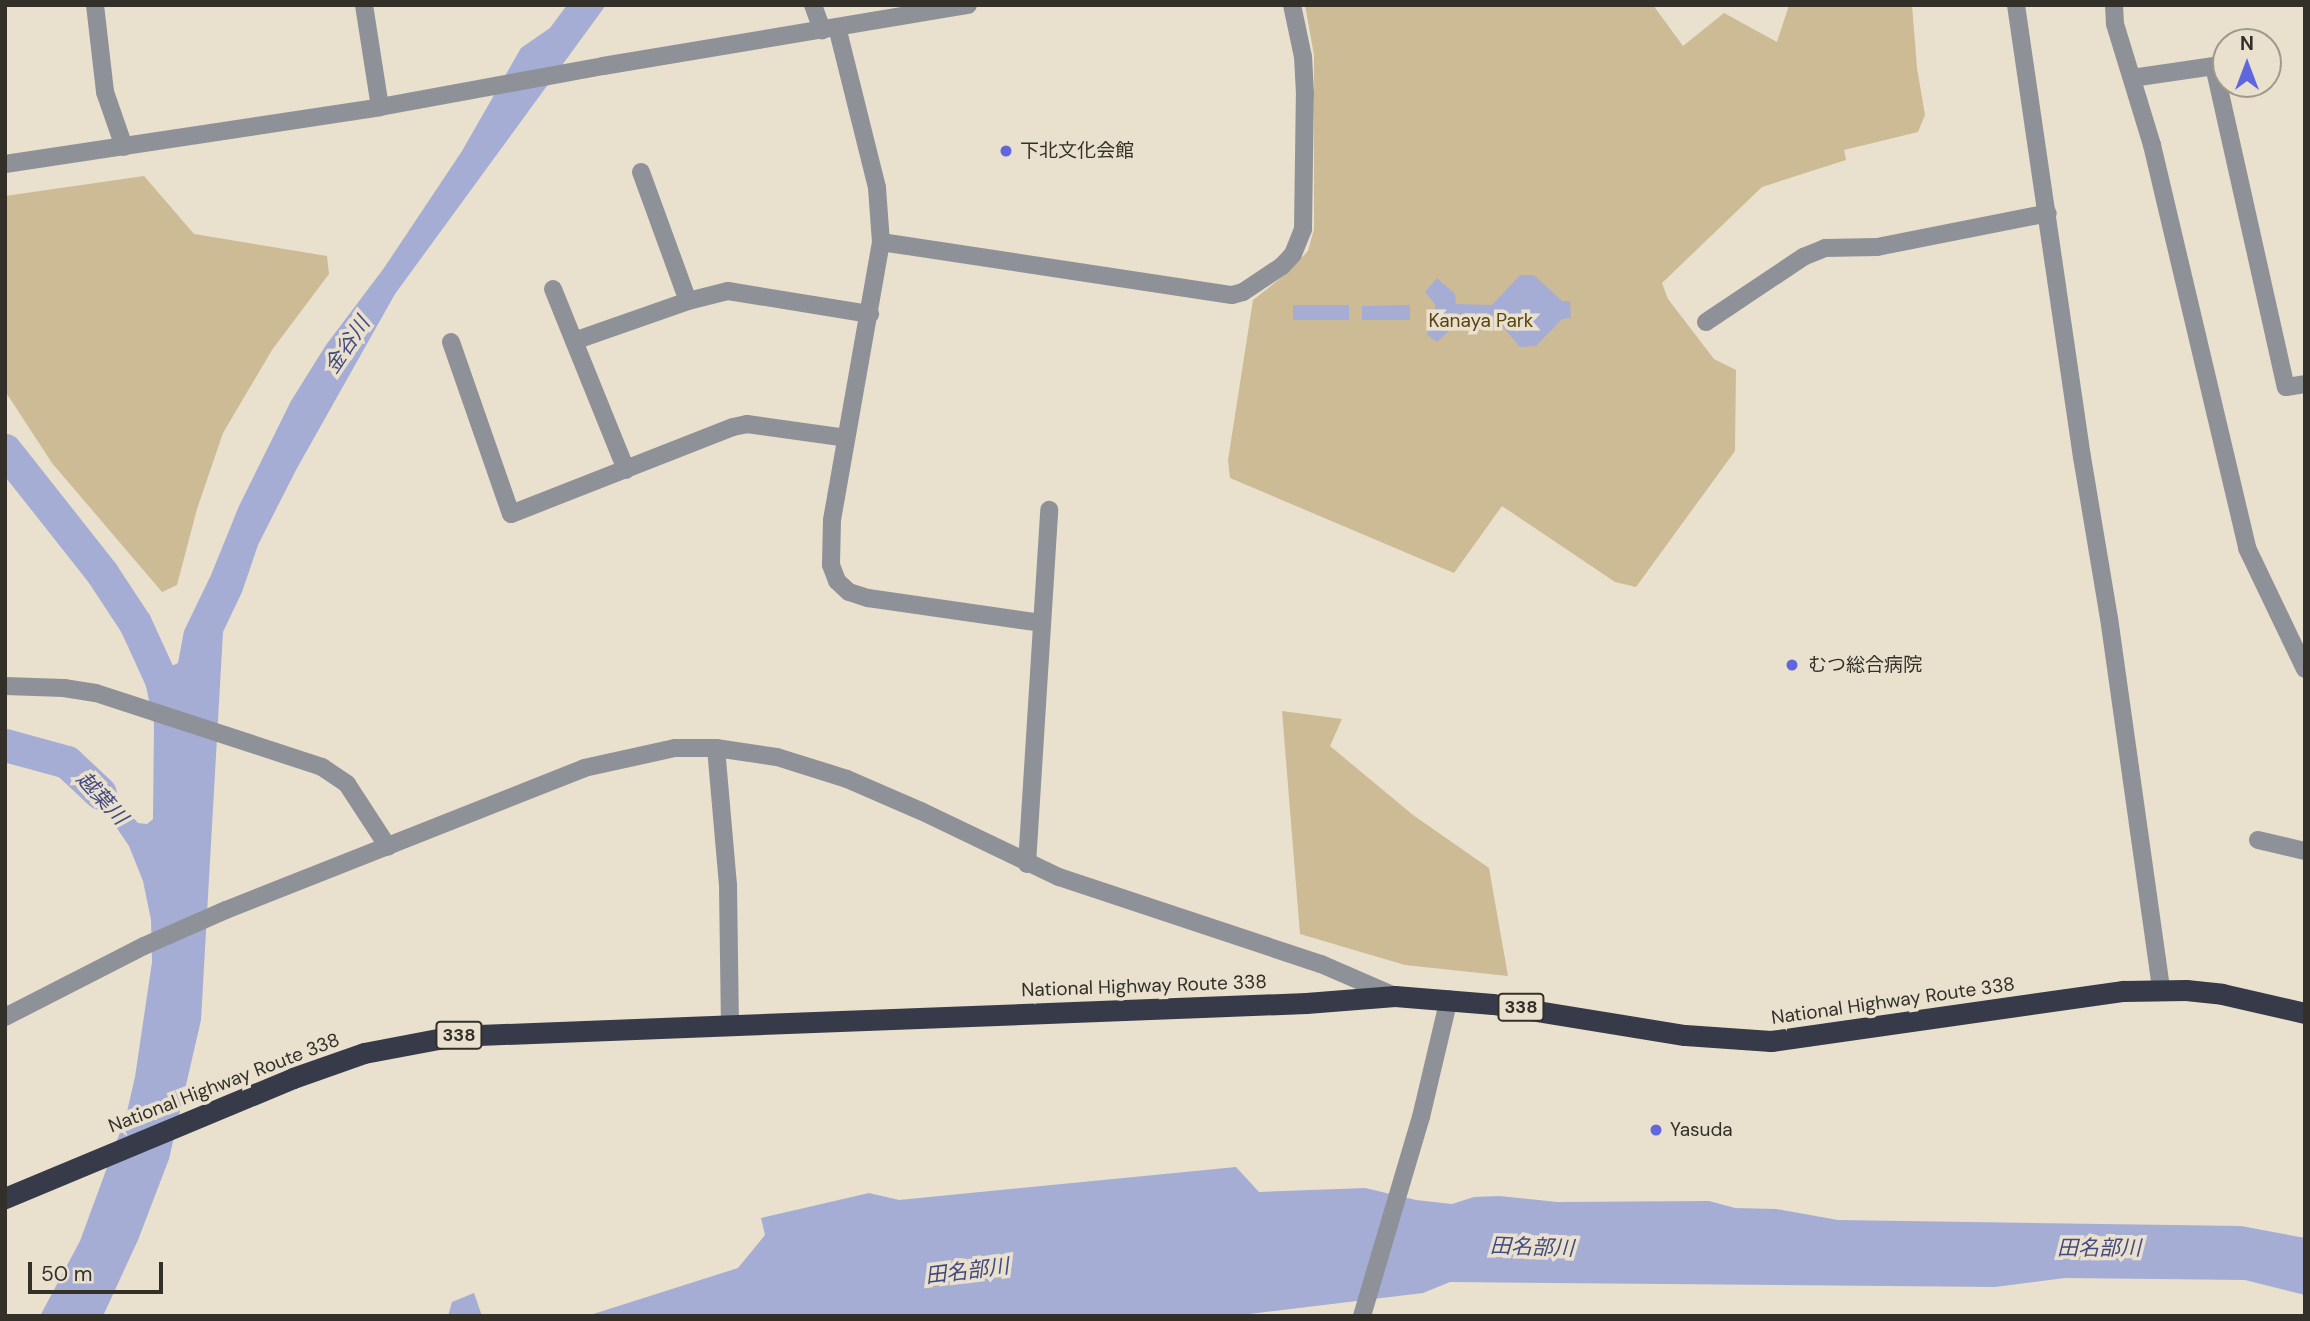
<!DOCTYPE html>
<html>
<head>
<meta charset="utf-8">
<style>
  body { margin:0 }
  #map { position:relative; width:2310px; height:1321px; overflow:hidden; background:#e9e0ce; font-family:"DM Sans","Noto Sans JP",sans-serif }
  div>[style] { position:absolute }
  .green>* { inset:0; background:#cdbb96 }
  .water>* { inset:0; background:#a5add5 }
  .river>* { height:33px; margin:-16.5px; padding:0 16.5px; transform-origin:16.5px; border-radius:16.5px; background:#a5add5 }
  .minor>* { height:18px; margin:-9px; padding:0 9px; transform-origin:9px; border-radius:9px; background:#8f9199 }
  .highway>* { height:21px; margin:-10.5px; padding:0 10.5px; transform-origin:10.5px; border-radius:10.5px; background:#373a49 }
  .dots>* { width:19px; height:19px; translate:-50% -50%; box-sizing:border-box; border:4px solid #e9e0ce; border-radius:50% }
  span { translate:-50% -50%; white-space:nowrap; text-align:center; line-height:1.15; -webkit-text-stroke:7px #e9e0ce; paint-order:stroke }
  .shield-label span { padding:2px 5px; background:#e9e0ce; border:2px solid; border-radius:5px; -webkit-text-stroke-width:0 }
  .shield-label { font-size:18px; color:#333029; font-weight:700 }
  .poi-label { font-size:19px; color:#333029 }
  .left { translate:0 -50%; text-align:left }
  .park-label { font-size:19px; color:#584412 }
  .street-label { font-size:19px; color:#333029 }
  .water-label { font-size:21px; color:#434a7f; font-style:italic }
  .frame { position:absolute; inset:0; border:7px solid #333029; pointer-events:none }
  .north { position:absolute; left:2212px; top:28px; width:70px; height:70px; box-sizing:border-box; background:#e9e0ce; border:2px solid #a09a8c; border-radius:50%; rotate:0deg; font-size:19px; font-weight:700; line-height:28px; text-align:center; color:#333029 }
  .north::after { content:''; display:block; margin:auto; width:24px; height:32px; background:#5f66de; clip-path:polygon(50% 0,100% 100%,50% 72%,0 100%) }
  .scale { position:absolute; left:28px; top:1262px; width:135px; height:32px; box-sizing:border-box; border:4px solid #333029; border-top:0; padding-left:9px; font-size:21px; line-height:24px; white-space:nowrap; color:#333029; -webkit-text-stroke:5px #e9e0ce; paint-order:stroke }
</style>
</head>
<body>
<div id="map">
  <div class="green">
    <i style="clip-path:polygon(1305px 5px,1653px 5px,1683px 46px,1724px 13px,1777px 42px,1789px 5px,1912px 5px,1917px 68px,1925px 115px,1918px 132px,1844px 150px,1846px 160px,1762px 187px,1662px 283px,1668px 299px,1714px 359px,1736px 370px,1735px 451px,1636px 587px,1615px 582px,1502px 506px,1454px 573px,1230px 478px,1228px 460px,1253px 300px,1287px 273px,1308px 251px,1314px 229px,1314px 55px)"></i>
    <i style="clip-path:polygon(144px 176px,194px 234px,327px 256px,329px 274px,272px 350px,223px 433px,197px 509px,177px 585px,162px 592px,52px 463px,5px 391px,5px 196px)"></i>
    <i style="clip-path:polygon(1282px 711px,1342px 719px,1330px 746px,1413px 815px,1489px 868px,1508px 976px,1405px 965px,1300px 934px)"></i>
  </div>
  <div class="water">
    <i style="clip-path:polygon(567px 5px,606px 5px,395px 294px,296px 470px,258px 545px,242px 592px,223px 632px,201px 1020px,169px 1159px,138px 1240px,103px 1316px,40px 1316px,80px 1241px,126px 1116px,135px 1077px,152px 962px,151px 920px,143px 881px,129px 846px,112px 821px,70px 773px,67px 762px,88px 769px,138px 823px,147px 824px,153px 819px,154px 724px,143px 672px,166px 669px,178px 663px,184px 631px,211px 575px,239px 506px,291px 401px,326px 345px,384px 268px,462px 151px,521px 48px,550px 28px)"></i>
    <i style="clip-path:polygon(1520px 275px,1534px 275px,1562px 301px,1570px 301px,1571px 318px,1562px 319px,1536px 346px,1520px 347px,1493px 315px,1457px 316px,1457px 324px,1437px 342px,1426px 334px,1435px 325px,1435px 304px,1425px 292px,1437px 278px,1455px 294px,1456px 304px,1492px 305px)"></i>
    <i style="clip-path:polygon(1293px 305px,1349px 305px,1349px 320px,1293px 320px)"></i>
    <i style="clip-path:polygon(1410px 305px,1410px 320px,1362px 320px,1362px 306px)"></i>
    <i style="clip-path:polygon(1236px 1167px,1259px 1192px,1365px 1188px,1416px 1200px,1452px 1204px,1474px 1197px,1499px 1196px,1557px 1202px,1709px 1201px,1735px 1208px,1776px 1209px,1838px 1220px,2241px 1226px,2305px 1238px,2305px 1295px,2245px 1280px,2065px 1278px,1995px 1287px,1450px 1282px,1423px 1293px,1232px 1316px,587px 1316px,738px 1268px,765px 1235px,761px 1218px,869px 1193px,899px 1200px)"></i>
    <i style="clip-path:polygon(474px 1293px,482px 1316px,448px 1316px,452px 1302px)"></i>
  </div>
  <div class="river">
    <i style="left:5px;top:450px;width:157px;rotate:51.7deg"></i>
    <i style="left:102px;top:573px;width:60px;rotate:56.6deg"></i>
    <i style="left:135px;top:623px;width:94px;rotate:65.4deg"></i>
    <i style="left:5px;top:745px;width:64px;rotate:15.3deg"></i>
    <i style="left:67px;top:762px;width:45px;rotate:43.2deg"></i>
  </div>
  <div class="minor">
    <i style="left:95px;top:5px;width:88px;rotate:83.4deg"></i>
    <i style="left:105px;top:92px;width:58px;rotate:70.9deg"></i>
    <i style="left:364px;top:5px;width:103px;rotate:81.1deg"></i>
    <i style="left:813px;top:5px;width:27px;rotate:70deg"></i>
    <i style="left:2016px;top:5px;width:457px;rotate:81.7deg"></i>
    <i style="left:2082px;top:457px;width:163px;rotate:80.5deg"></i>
    <i style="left:2109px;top:618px;width:376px;rotate:82deg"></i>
    <i style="left:2114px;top:5px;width:19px;rotate:87deg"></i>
    <i style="left:2115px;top:24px;width:127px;rotate:73deg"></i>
    <i style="left:2152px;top:145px;width:414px;rotate:76.7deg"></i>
    <i style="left:2247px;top:548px;width:134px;rotate:64.4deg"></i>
    <i style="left:837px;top:27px;width:166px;rotate:76deg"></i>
    <i style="left:877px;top:188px;width:54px;rotate:85.8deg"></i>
    <i style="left:881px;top:242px;width:282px;rotate:100deg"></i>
    <i style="left:832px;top:520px;width:45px;rotate:91.3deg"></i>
    <i style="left:831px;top:565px;width:17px;rotate:69deg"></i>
    <i style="left:837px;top:581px;width:16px;rotate:43deg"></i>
    <i style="left:849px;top:592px;width:20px;rotate:18deg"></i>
    <i style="left:868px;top:598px;width:175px;rotate:8.2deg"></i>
    <i style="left:2132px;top:78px;width:83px;rotate:-8.3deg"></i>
    <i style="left:2214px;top:66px;width:329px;rotate:77.4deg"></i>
    <i style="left:2286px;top:387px;width:19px;rotate:-9deg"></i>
    <i style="left:5px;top:164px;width:379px;rotate:-8.6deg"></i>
    <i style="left:380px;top:107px;width:227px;rotate:-10.4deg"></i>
    <i style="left:603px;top:66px;width:370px;rotate:-9.5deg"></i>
    <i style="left:641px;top:172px;width:137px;rotate:70deg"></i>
    <i style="left:881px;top:242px;width:355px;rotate:8.6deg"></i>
    <i style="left:1232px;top:295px;width:11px;rotate:-15deg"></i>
    <i style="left:1243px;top:292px;width:47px;rotate:-33.7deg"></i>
    <i style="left:1282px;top:266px;width:16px;rotate:-47deg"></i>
    <i style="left:1293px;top:254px;width:27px;rotate:-68deg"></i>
    <i style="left:1303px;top:229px;width:135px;rotate:-89.2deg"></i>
    <i style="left:1305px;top:94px;width:37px;rotate:-93deg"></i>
    <i style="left:1303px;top:57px;width:53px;rotate:-101.9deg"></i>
    <i style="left:553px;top:289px;width:195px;rotate:68deg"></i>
    <i style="left:1706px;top:322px;width:117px;rotate:-33.8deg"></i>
    <i style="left:1803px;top:257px;width:24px;rotate:-22deg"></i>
    <i style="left:1825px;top:248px;width:52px;rotate:-1.1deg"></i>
    <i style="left:1877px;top:247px;width:174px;rotate:-11.2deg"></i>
    <i style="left:574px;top:341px;width:121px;rotate:-19.3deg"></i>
    <i style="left:688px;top:301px;width:41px;rotate:-14deg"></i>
    <i style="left:728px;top:291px;width:144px;rotate:9.2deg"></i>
    <i style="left:451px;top:342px;width:182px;rotate:70.8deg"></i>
    <i style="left:511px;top:514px;width:238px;rotate:-21.4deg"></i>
    <i style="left:733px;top:427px;width:14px;rotate:-12deg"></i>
    <i style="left:747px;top:424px;width:100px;rotate:8deg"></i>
    <i style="left:5px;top:686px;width:59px;rotate:1.9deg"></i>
    <i style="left:64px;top:688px;width:32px;rotate:9deg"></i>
    <i style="left:96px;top:693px;width:238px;rotate:18.1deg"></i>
    <i style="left:322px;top:767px;width:30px;rotate:34deg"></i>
    <i style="left:347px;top:784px;width:75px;rotate:56.9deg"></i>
    <i style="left:716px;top:748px;width:138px;rotate:85deg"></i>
    <i style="left:728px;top:885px;width:140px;rotate:89.2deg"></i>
    <i style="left:2258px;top:840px;width:48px;rotate:13.2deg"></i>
    <i style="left:1027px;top:864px;width:355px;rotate:-86.4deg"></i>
    <i style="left:5px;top:1017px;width:156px;rotate:-27.1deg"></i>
    <i style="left:144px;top:946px;width:90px;rotate:-23.7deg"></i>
    <i style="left:226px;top:910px;width:385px;rotate:-21.6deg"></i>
    <i style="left:584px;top:768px;width:93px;rotate:-12.4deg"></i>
    <i style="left:675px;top:748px;width:41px"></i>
    <i style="left:716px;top:748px;width:62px;rotate:8.4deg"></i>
    <i style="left:777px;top:757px;width:73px;rotate:17.4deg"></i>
    <i style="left:847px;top:779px;width:81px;rotate:23.4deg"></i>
    <i style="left:921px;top:811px;width:153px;rotate:25.6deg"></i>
    <i style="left:1059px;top:877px;width:276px;rotate:18.4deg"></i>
    <i style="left:1321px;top:964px;width:81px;rotate:23.4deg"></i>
    <i style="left:1362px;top:1316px;width:208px;rotate:-73.5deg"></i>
    <i style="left:1421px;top:1117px;width:121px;rotate:-76.7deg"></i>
  </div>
  <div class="highway">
    <i style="left:5px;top:1198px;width:312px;rotate:-22.6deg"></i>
    <i style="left:293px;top:1078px;width:75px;rotate:-19.4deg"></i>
    <i style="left:364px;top:1053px;width:92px;rotate:-10.7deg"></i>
    <i style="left:454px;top:1036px;width:853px;rotate:-2.22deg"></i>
    <i style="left:1306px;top:1003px;width:89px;rotate:-4.5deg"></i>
    <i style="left:1395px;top:996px;width:98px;rotate:4.7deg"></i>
    <i style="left:1493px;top:1004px;width:194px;rotate:9.2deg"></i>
    <i style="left:1685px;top:1035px;width:86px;rotate:4deg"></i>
    <i style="left:1771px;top:1041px;width:356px;rotate:-8.1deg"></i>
    <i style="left:2123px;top:991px;width:63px;rotate:-0.9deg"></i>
    <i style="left:2186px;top:990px;width:36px;rotate:6deg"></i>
    <i style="left:2222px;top:994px;width:85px;rotate:12.9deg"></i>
  </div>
  <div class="dots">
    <i style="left:1006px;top:151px;background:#5f66de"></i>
    <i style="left:1792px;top:665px;background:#5f66de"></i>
    <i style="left:1656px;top:1130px;background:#5f66de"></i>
  </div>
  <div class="shield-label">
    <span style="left:1521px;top:1007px">338</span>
    <span style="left:459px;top:1035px">338</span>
  </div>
  <div class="poi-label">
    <span class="left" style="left:1020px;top:151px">下北文化会館</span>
    <span class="left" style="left:1808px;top:665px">むつ総合病院</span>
    <span class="left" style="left:1670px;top:1130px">Yasuda</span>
  </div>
  <div class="park-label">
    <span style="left:1481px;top:321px">Kanaya Park</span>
  </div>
  <div class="street-label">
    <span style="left:1144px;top:986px;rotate:-2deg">National Highway Route 338</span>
    <span style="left:1893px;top:1001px;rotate:-8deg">National Highway Route 338</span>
    <span style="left:224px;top:1083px;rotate:-21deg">National Highway Route 338</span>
  </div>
  <div class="water-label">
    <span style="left:347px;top:345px;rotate:-56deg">金谷川</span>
    <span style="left:102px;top:798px;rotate:47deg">越葉川</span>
    <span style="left:1532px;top:1247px;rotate:2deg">田名部川</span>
    <span style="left:2099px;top:1248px">田名部川</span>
    <span style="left:967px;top:1271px;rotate:-7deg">田名部川</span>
  </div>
  <div class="frame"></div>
  <div class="north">N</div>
  <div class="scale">50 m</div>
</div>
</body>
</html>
